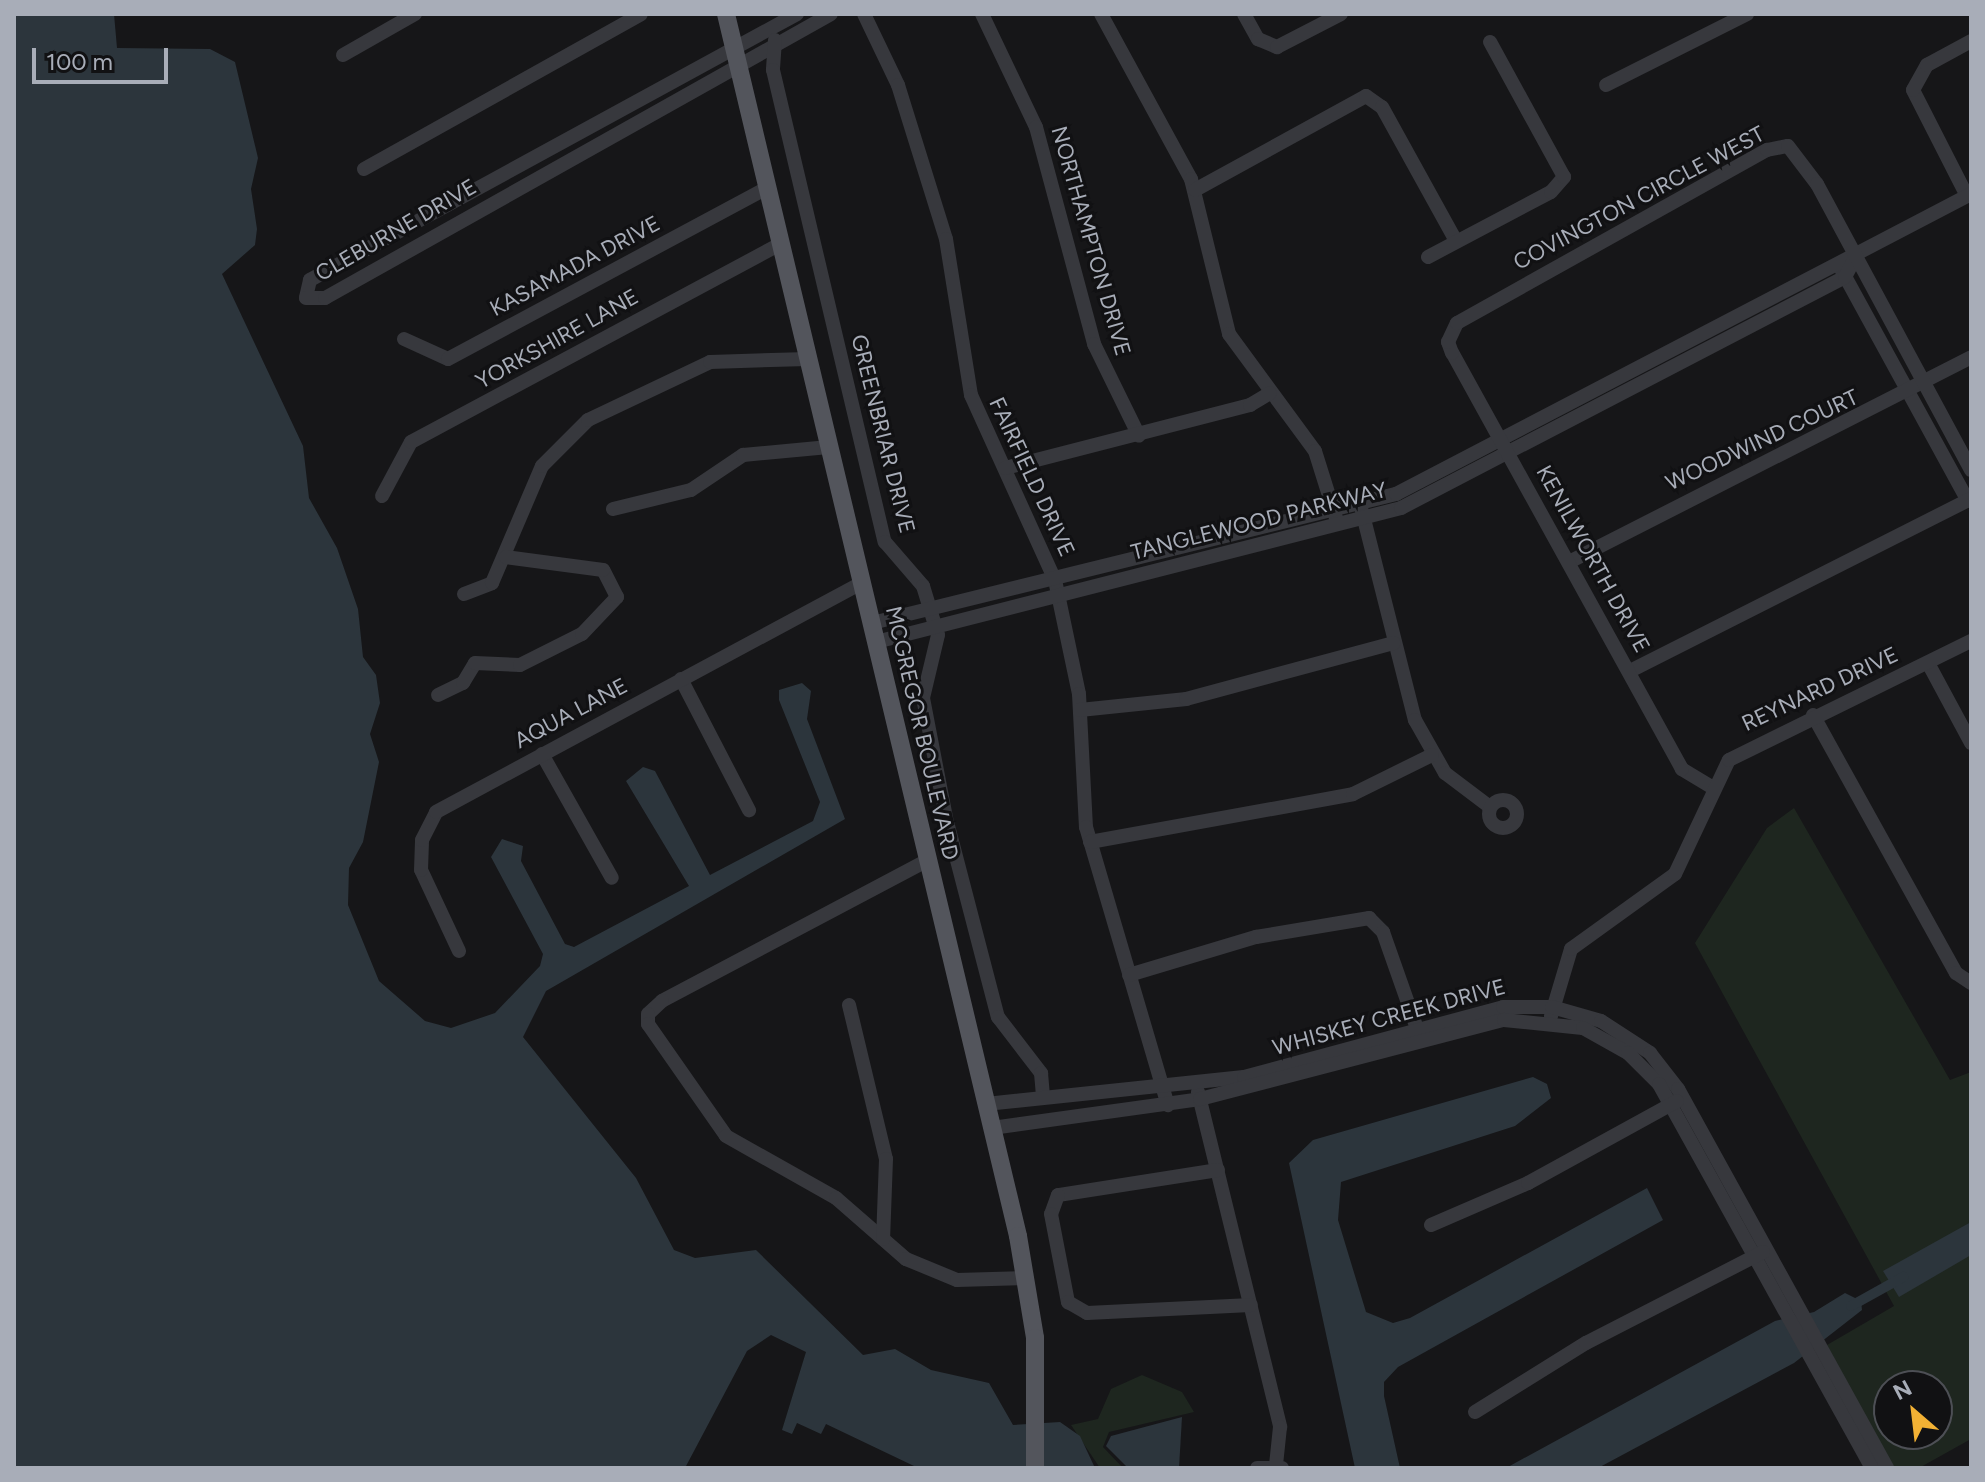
<!DOCTYPE html>
<html>
<head>
<meta charset="utf-8">
<style>
  body { margin:0 }
  #map { position:relative; width:1985px; height:1482px; overflow:hidden; background:#161618; font-family:Figtree,sans-serif }
  div>[style] { position:absolute }
  .green>* { inset:0; background:#1e261f }
  .water>* { inset:0; background:#2c353c }
  .canal>* { height:10px; margin:-5px; padding:0 5px; transform-origin:5px; border-radius:5px; background:#2c353c }
  .minor>* { height:14px; margin:-7px; padding:0 7px; transform-origin:7px; border-radius:7px; background:#37383d }
  .minor>.ring { margin:-7px; padding:0; box-sizing:content-box; background:none; border:14px solid #37383d; border-radius:50% }
  .major>* { height:18px; margin:-9px; padding:0 9px; transform-origin:9px; border-radius:9px; background:#53555c }
  span { translate:-50% -50%; white-space:nowrap; text-align:center; line-height:1.15; -webkit-text-stroke:6px #111113; paint-order:stroke }
  .street-label { font-size:22px; color:#a8adb8 }
  .frame { position:absolute; inset:0; border:16px solid #a8adb8; pointer-events:none }
  .north { position:absolute; left:1873px; top:1370px; width:80px; height:80px; box-sizing:border-box; background:#111113; border:2px solid #4d4f55; border-radius:50%; rotate:332deg; font-size:22px; font-weight:700; line-height:32px; text-align:center; color:#a8adb8 }
  .north::after { content:''; display:block; margin:auto; width:28px; height:36px; background:#f2b134; clip-path:polygon(50% 0,100% 100%,50% 72%,0 100%) }
  .scale { position:absolute; left:32px; top:48px; width:136px; height:36px; box-sizing:border-box; border:4px solid #a8adb8; border-top:0; padding-left:10px; font-size:24px; line-height:28px; white-space:nowrap; color:#a8adb8; -webkit-text-stroke:6px #111113; paint-order:stroke }
</style>
</head>
<body>
<div id="map">
  <div class="green">
    <i style="clip-path:polygon(evenodd,1794px 808px,1950px 1080px,1971px 1072px,1971px 1439px,1919px 1468px,1893px 1468px,1827px 1345px,1894px 1306px,1695px 943px,1767px 828px,1794px 808px,1889px 1386px,1937px 1386px,1937px 1434px,1889px 1434px,1889px 1386px)"></i>
    <i style="clip-path:polygon(1142px 1375px,1182px 1392px,1194px 1412px,1109px 1432px,1103px 1447px,1123px 1468px,1100px 1468px,1071px 1425px,1098px 1419px,1111px 1389px)"></i>
  </div>
  <div class="water">
    <i style="clip-path:polygon(14px 14px,114px 14px,117px 48px,210px 49px,235px 62px,258px 158px,251px 189px,257px 229px,255px 245px,222px 274px,303px 446px,309px 498px,337px 548px,358px 609px,363px 657px,376px 675px,380px 703px,370px 734px,379px 762px,363px 842px,349px 868px,348px 905px,379px 981px,425px 1021px,451px 1028px,495px 1013px,540px 966px,543px 954px,491px 857px,502px 839px,523px 846px,521px 861px,565px 944px,574px 947px,689px 886px,626px 781px,643px 767px,655px 771px,710px 875px,813px 821px,820px 802px,779px 700px,779px 690px,802px 683px,811px 691px,807px 719px,845px 819px,546px 991px,523px 1037px,636px 1178px,674px 1250px,695px 1258px,756px 1250px,863px 1355px,895px 1349px,931px 1370px,989px 1383px,1013px 1425px,1060px 1422px,1080px 1436px,1095px 1468px,914px 1466px,826px 1424px,821px 1434px,797px 1423px,792px 1434px,782px 1430px,806px 1352px,771px 1335px,747px 1351px,685px 1468px,14px 1468px)"></i>
    <i style="clip-path:polygon(1533px 1077px,1547px 1084px,1551px 1098px,1515px 1126px,1341px 1182px,1338px 1220px,1366px 1312px,1393px 1323px,1410px 1318px,1647px 1188px,1663px 1220px,1398px 1367px,1384px 1382px,1384px 1396px,1400px 1468px,1355px 1468px,1289px 1163px,1313px 1140px)"></i>
    <i style="clip-path:polygon(1971px 1222px,1971px 1255px,1899px 1297px,1883px 1271px)"></i>
    <i style="clip-path:polygon(1845px 1293px,1861px 1301px,1862px 1310px,1794px 1363px,1598px 1468px,1506px 1468px,1775px 1321px,1814px 1312px)"></i>
    <i style="clip-path:polygon(1182px 1417px,1179px 1468px,1128px 1468px,1106px 1446px,1111px 1436px)"></i>
  </div>
  <div class="canal">
    <i style="left:1851px;top:1306px;width:60px;rotate:-29.1deg"></i>
  </div>
  <div class="minor">
    <i style="left:797px;top:14px;width:555px;rotate:151.36deg"></i>
    <i style="left:310px;top:280px;width:18px;rotate:103deg"></i>
    <i style="left:306px;top:298px;width:19px"></i>
    <i style="left:325px;top:298px;width:580px;rotate:-29.3deg"></i>
    <i style="left:864px;top:14px;width:79px;rotate:64.4deg"></i>
    <i style="left:898px;top:85px;width:161px;rotate:72.7deg"></i>
    <i style="left:946px;top:239px;width:158px;rotate:80.9deg"></i>
    <i style="left:971px;top:395px;width:203px;rotate:65.6deg"></i>
    <i style="left:1055px;top:580px;width:116px;rotate:78.1deg"></i>
    <i style="left:1079px;top:694px;width:133px;rotate:87deg"></i>
    <i style="left:1086px;top:827px;width:290px;rotate:73.6deg"></i>
    <i style="left:982px;top:14px;width:125px;rotate:64.5deg"></i>
    <i style="left:1036px;top:127px;width:225px;rotate:75deg"></i>
    <i style="left:1094px;top:344px;width:102px;rotate:63.9deg"></i>
    <i style="left:1101px;top:14px;width:188px;rotate:61.4deg"></i>
    <i style="left:1191px;top:179px;width:160px;rotate:76.2deg"></i>
    <i style="left:1229px;top:334px;width:145px;rotate:53.7deg"></i>
    <i style="left:1315px;top:451px;width:73px;rotate:72.6deg"></i>
    <i style="left:1244px;top:14px;width:29px;rotate:61deg"></i>
    <i style="left:1258px;top:39px;width:21px;rotate:23deg"></i>
    <i style="left:1277px;top:47px;width:72px;rotate:-27.3deg"></i>
    <i style="left:775px;top:40px;width:30px;rotate:94deg"></i>
    <i style="left:773px;top:70px;width:485px;rotate:76.7deg"></i>
    <i style="left:885px;top:542px;width:58px;rotate:49.2deg"></i>
    <i style="left:923px;top:586px;width:51px;rotate:73deg"></i>
    <i style="left:938px;top:635px;width:65px;rotate:103.4deg"></i>
    <i style="left:923px;top:698px;width:122px;rotate:79.1deg"></i>
    <i style="left:946px;top:818px;width:206px;rotate:75.4deg"></i>
    <i style="left:998px;top:1017px;width:71px;rotate:52.5deg"></i>
    <i style="left:1041px;top:1073px;width:24px;rotate:85deg"></i>
    <i style="left:343px;top:55px;width:83px;rotate:-29.7deg"></i>
    <i style="left:1606px;top:85px;width:158px;rotate:-26.7deg"></i>
    <i style="left:364px;top:169px;width:317px;rotate:-29.2deg"></i>
    <i style="left:1195px;top:190px;width:195px;rotate:-28.8deg"></i>
    <i style="left:1366px;top:96px;width:19px;rotate:35deg"></i>
    <i style="left:1382px;top:107px;width:153px;rotate:61.1deg"></i>
    <i style="left:1967px;top:196px;width:119px;rotate:-117deg"></i>
    <i style="left:1913px;top:90px;width:29px;rotate:-61deg"></i>
    <i style="left:1927px;top:65px;width:50px;rotate:-28.6deg"></i>
    <i style="left:1428px;top:257px;width:139px;rotate:-27.9deg"></i>
    <i style="left:1551px;top:192px;width:20px;rotate:-49deg"></i>
    <i style="left:1564px;top:177px;width:154px;rotate:-118.7deg"></i>
    <i style="left:1841px;top:269px;width:264px;rotate:61.3deg"></i>
    <i style="left:404px;top:339px;width:48px;rotate:24.4deg"></i>
    <i style="left:448px;top:359px;width:362px;rotate:-28.2deg"></i>
    <i style="left:1005px;top:468px;width:253px;rotate:-14.4deg"></i>
    <i style="left:1250px;top:405px;width:23px;rotate:-31deg"></i>
    <i style="left:382px;top:496px;width:61px;rotate:-61.8deg"></i>
    <i style="left:411px;top:442px;width:419px;rotate:-28.2deg"></i>
    <i style="left:613px;top:509px;width:80px;rotate:-13.7deg"></i>
    <i style="left:691px;top:490px;width:63px;rotate:-33.9deg"></i>
    <i style="left:743px;top:455px;width:86px;rotate:-5.3deg"></i>
    <i style="left:1362px;top:511px;width:216px;rotate:75.8deg"></i>
    <i style="left:1415px;top:720px;width:61px;rotate:60.5deg"></i>
    <i style="left:1445px;top:773px;width:56px;rotate:37.1deg"></i>
    <i style="left:1571px;top:561px;width:449px;rotate:-27deg"></i>
    <i style="left:464px;top:594px;width:30px;rotate:-21deg"></i>
    <i style="left:492px;top:583px;width:127px;rotate:-66.9deg"></i>
    <i style="left:542px;top:466px;width:65px;rotate:-45deg"></i>
    <i style="left:588px;top:420px;width:135px;rotate:-25.4deg"></i>
    <i style="left:710px;top:362px;width:98px;rotate:-1.8deg"></i>
    <i style="left:872px;top:623px;width:540px;rotate:-13.83deg"></i>
    <i style="left:1396px;top:494px;width:649px;rotate:-27.55deg"></i>
    <i style="left:876px;top:642px;width:542px;rotate:-14.32deg"></i>
    <i style="left:1401px;top:508px;width:500px;rotate:-27.49deg"></i>
    <i style="left:1845px;top:277px;width:21px;rotate:-62deg"></i>
    <i style="left:1928px;top:663px;width:91px;rotate:61.7deg"></i>
    <i style="left:1630px;top:671px;width:382px;rotate:-26.8deg"></i>
    <i style="left:681px;top:679px;width:148px;rotate:62.6deg"></i>
    <i style="left:438px;top:695px;width:28px;rotate:-26deg"></i>
    <i style="left:463px;top:683px;width:23px;rotate:-59deg"></i>
    <i style="left:475px;top:663px;width:45px;rotate:2.5deg"></i>
    <i style="left:520px;top:665px;width:69px;rotate:-26.6deg"></i>
    <i style="left:582px;top:634px;width:51px;rotate:-46.6deg"></i>
    <i style="left:617px;top:597px;width:30px;rotate:-117deg"></i>
    <i style="left:603px;top:570px;width:98px;rotate:-172.4deg"></i>
    <i style="left:1080px;top:710px;width:107px;rotate:-5.9deg"></i>
    <i style="left:1186px;top:699px;width:215px;rotate:-15.1deg"></i>
    <i style="left:1813px;top:715px;width:295px;rotate:61deg"></i>
    <i style="left:1956px;top:973px;width:18px;rotate:34deg"></i>
    <i style="left:542px;top:754px;width:142px;rotate:60.6deg"></i>
    <i style="left:1710px;top:786px;width:33px;rotate:-149deg"></i>
    <i style="left:1682px;top:769px;width:475px;rotate:-118.9deg"></i>
    <i style="left:1452px;top:353px;width:12px;rotate:-110deg"></i>
    <i style="left:1448px;top:342px;width:21px;rotate:-65deg"></i>
    <i style="left:1457px;top:323px;width:355px;rotate:-29.2deg"></i>
    <i style="left:1767px;top:150px;width:21px;rotate:-11deg"></i>
    <i style="left:1788px;top:146px;width:48px;rotate:52.7deg"></i>
    <i style="left:1817px;top:184px;width:325px;rotate:61.7deg"></i>
    <i class="ring" style="left:1489px;top:800px;width:14px;height:14px"></i>
    <i style="left:1090px;top:842px;width:267px;rotate:-10.3deg"></i>
    <i style="left:1353px;top:794px;width:88px;rotate:-26.3deg"></i>
    <i style="left:928px;top:860px;width:301px;rotate:152.1deg"></i>
    <i style="left:662px;top:1001px;width:19px;rotate:137deg"></i>
    <i style="left:648px;top:1014px;width:10px;rotate:90deg"></i>
    <i style="left:648px;top:1024px;width:136px;rotate:55.1deg"></i>
    <i style="left:726px;top:1136px;width:126px;rotate:29.4deg"></i>
    <i style="left:836px;top:1198px;width:93px;rotate:41.1deg"></i>
    <i style="left:906px;top:1259px;width:55px;rotate:22.4deg"></i>
    <i style="left:957px;top:1280px;width:69px;rotate:-1.7deg"></i>
    <i style="left:459px;top:951px;width:89px;rotate:-115.1deg"></i>
    <i style="left:421px;top:870px;width:30px;rotate:-88deg"></i>
    <i style="left:422px;top:840px;width:31px;rotate:-63deg"></i>
    <i style="left:436px;top:812px;width:484px;rotate:-28.3deg"></i>
    <i style="left:1129px;top:975px;width:133px;rotate:-16.7deg"></i>
    <i style="left:1256px;top:937px;width:115px;rotate:-9.5deg"></i>
    <i style="left:1369px;top:918px;width:20px;rotate:45deg"></i>
    <i style="left:1383px;top:932px;width:111px;rotate:70.6deg"></i>
    <i style="left:849px;top:1005px;width:158px;rotate:76.5deg"></i>
    <i style="left:886px;top:1159px;width:80px;rotate:92.1deg"></i>
    <i style="left:1551px;top:1016px;width:70px;rotate:-73.4deg"></i>
    <i style="left:1571px;top:949px;width:128px;rotate:-35.8deg"></i>
    <i style="left:1675px;top:874px;width:126px;rotate:-64.7deg"></i>
    <i style="left:1729px;top:760px;width:270px;rotate:-26.2deg"></i>
    <i style="left:1198px;top:1092px;width:345px;rotate:76.2deg"></i>
    <i style="left:1280px;top:1427px;width:38px;rotate:96deg"></i>
    <i style="left:986px;top:1104px;width:259px;rotate:-6deg"></i>
    <i style="left:1244px;top:1077px;width:268px;rotate:-15.1deg"></i>
    <i style="left:1503px;top:1007px;width:49px"></i>
    <i style="left:1552px;top:1007px;width:51px;rotate:15.9deg"></i>
    <i style="left:1601px;top:1021px;width:59px;rotate:33.1deg"></i>
    <i style="left:1650px;top:1053px;width:46px;rotate:52.1deg"></i>
    <i style="left:1678px;top:1089px;width:433px;rotate:61.1deg"></i>
    <i style="left:992px;top:1128px;width:210px;rotate:-7.9deg"></i>
    <i style="left:1200px;top:1099px;width:314px;rotate:-14.6deg"></i>
    <i style="left:1504px;top:1020px;width:79px;rotate:5.8deg"></i>
    <i style="left:1583px;top:1028px;width:51px;rotate:29.1deg"></i>
    <i style="left:1628px;top:1053px;width:44px;rotate:45deg"></i>
    <i style="left:1659px;top:1084px;width:439px;rotate:61deg"></i>
    <i style="left:1218px;top:1170px;width:162px;rotate:171.1deg"></i>
    <i style="left:1058px;top:1195px;width:20px;rotate:110deg"></i>
    <i style="left:1051px;top:1214px;width:90px;rotate:79.1deg"></i>
    <i style="left:1068px;top:1302px;width:22px;rotate:30deg"></i>
    <i style="left:1087px;top:1313px;width:164px;rotate:-2.8deg"></i>
    <i style="left:1431px;top:1225px;width:106px;rotate:-23.4deg"></i>
    <i style="left:1528px;top:1183px;width:170px;rotate:-28.8deg"></i>
    <i style="left:1475px;top:1412px;width:131px;rotate:-31.9deg"></i>
    <i style="left:1586px;top:1343px;width:199px;rotate:-27.2deg"></i>
    <i style="left:1257px;top:1468px;width:25px"></i>
  </div>
  <div class="major">
    <i style="left:726px;top:14px;width:1256px;rotate:76.56deg"></i>
    <i style="left:1018px;top:1236px;width:103px;rotate:80.5deg"></i>
    <i style="left:1035px;top:1338px;width:130px;rotate:90deg"></i>
  </div>
  <div class="street-label">
    <span style="left:1639px;top:198px;rotate:-28deg">COVINGTON CIRCLE WEST</span>
    <span style="left:396px;top:230px;rotate:-30deg">CLEBURNE DRIVE</span>
    <span style="left:1091px;top:241px;rotate:74deg">NORTHAMPTON DRIVE</span>
    <span style="left:575px;top:266px;rotate:-28deg">KASAMADA DRIVE</span>
    <span style="left:557px;top:339px;rotate:-29deg">YORKSHIRE LANE</span>
    <span style="left:883px;top:434px;rotate:76deg">GREENBRIAR DRIVE</span>
    <span style="left:1762px;top:440px;rotate:-25deg">WOODWIND COURT</span>
    <span style="left:1032px;top:477px;rotate:65deg">FAIRFIELD DRIVE</span>
    <span style="left:1259px;top:521px;rotate:-14deg">TANGLEWOOD PARKWAY</span>
    <span style="left:1593px;top:559px;rotate:61deg">KENILWORTH DRIVE</span>
    <span style="left:1820px;top:689px;rotate:-25deg">REYNARD DRIVE</span>
    <span style="left:571px;top:713px;rotate:-28deg">AQUA LANE</span>
    <span style="left:922px;top:733px;rotate:77deg">MCGREGOR BOULEVARD</span>
    <span style="left:1389px;top:1017px;rotate:-15deg">WHISKEY CREEK DRIVE</span>
  </div>
  <div class="frame"></div>
  <div class="north">N</div>
  <div class="scale">100 m</div>
</div>
</body>
</html>
